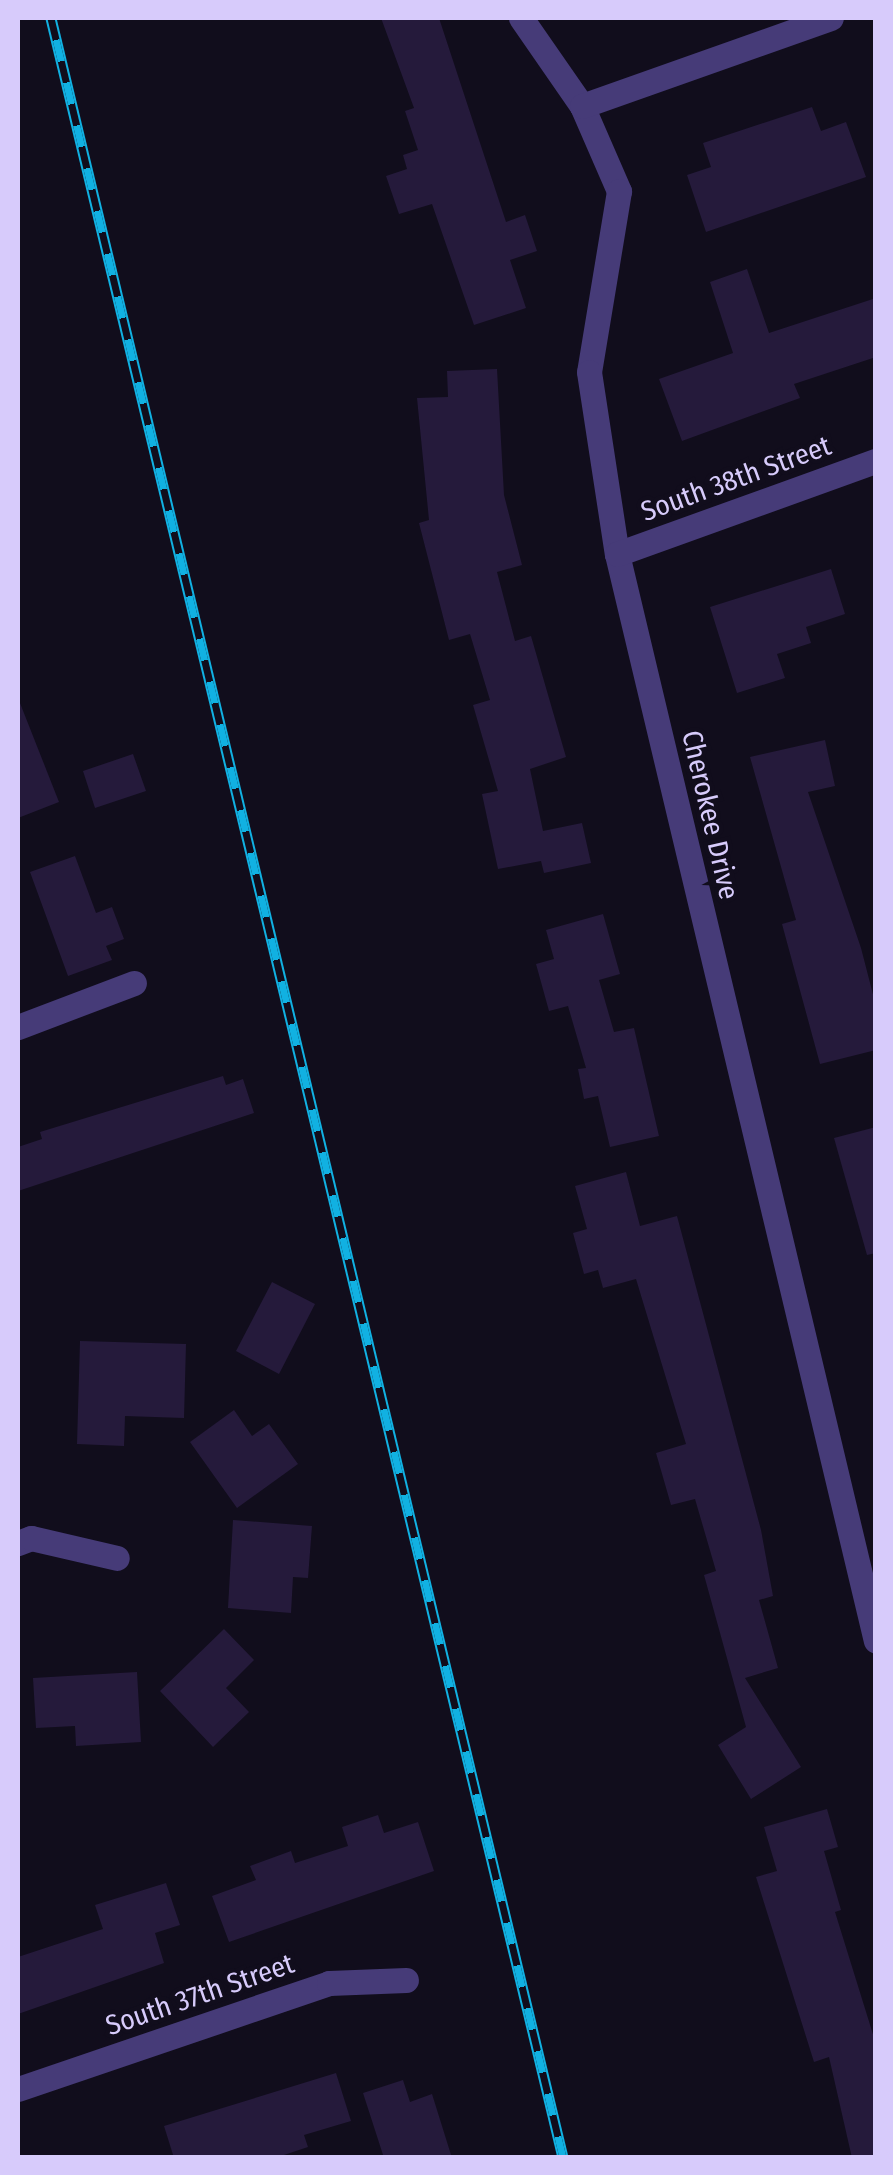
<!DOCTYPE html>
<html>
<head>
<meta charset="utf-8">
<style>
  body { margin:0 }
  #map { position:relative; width:893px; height:2175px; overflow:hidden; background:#110d1c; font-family:"Fira Sans Condensed",sans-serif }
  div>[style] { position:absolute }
  .building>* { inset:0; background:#251a3b }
  .minor>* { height:25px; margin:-12.5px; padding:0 12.5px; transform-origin:12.5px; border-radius:12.5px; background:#463b78 }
  .rail>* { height:11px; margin-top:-5.5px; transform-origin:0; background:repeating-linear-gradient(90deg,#110d1c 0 22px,#11b1e2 0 44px); box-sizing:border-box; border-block:2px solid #11b1e2 }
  span { translate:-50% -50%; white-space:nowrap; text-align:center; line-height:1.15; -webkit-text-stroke:9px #110d1c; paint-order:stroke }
  .street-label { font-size:28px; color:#d7cbfb }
  .frame { position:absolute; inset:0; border:20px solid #d7cbfb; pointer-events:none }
</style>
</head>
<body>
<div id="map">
  <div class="building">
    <i style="clip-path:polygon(381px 18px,439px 18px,506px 222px,525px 215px,537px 251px,510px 260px,526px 308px,474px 325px,432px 204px,399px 214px,386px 176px,407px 169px,403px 155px,418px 150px,405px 111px,414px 108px)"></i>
    <i style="clip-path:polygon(812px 107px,821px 131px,846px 122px,866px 177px,706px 232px,687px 175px,711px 167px,703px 143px)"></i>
    <i style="clip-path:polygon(747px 269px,769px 333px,876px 298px,876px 357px,794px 384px,800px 398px,682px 441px,659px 379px,733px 353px,710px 282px)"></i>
    <i style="clip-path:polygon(497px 369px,504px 495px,522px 565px,497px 572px,515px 641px,531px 636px,566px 757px,530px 769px,543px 831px,582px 823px,591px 863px,544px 873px,541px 861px,498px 869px,482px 794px,498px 791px,473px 705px,490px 700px,470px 634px,449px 640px,419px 523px,429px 520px,417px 398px,448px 397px,447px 371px)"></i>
    <i style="clip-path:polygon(831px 569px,845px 614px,806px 627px,811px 643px,777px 654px,785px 678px,737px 693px,710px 607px)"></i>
    <i style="clip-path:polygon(18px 698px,59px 802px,18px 818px)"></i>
    <i style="clip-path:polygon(825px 740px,835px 786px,808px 792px,861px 948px,876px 1006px,876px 1050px,820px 1064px,782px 924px,796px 920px,750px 757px)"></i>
    <i style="clip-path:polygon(133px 754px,146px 791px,95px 808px,83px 771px)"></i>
    <i style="clip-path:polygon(75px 856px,96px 913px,112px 907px,124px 939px,106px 946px,112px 960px,68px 976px,30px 872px)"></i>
    <i style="clip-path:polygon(603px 914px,620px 974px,599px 980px,614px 1032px,634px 1028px,659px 1136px,610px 1147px,598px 1096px,584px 1099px,578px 1069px,586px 1068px,568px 1006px,549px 1011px,536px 964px,554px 959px,546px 930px)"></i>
    <i style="clip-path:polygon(223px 1076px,226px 1085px,243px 1079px,254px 1113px,18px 1191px,18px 1147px,42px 1139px,40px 1132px)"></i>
    <i style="clip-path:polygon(876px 1127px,876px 1253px,867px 1255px,834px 1138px)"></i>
    <i style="clip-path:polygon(626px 1172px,640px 1226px,677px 1216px,761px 1530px,773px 1596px,759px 1600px,778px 1668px,745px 1678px,801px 1767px,751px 1799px,718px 1745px,746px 1727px,704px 1575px,716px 1571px,695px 1499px,671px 1505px,656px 1453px,686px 1444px,636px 1279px,603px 1288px,598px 1270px,584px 1274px,573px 1233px,587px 1229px,575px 1186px)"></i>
    <i style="clip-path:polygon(272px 1282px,315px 1304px,279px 1374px,236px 1351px)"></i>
    <i style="clip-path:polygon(80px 1341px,186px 1344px,184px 1418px,125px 1416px,124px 1446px,77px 1444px)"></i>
    <i style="clip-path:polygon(234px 1410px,252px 1436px,269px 1424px,298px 1464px,237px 1508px,190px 1442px)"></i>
    <i style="clip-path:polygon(233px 1520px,312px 1526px,308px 1578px,293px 1577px,291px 1613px,228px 1608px)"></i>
    <i style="clip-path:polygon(224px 1629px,254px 1660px,226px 1688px,249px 1712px,213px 1747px,160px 1691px)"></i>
    <i style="clip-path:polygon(137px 1672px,141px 1742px,76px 1746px,75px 1726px,36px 1728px,33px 1678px)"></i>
    <i style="clip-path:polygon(827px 1809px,838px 1847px,824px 1851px,841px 1910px,835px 1912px,876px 2044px,876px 2158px,852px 2158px,829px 2057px,814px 2062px,756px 1877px,777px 1871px,764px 1827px)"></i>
    <i style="clip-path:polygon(378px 1815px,384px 1833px,418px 1822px,434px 1871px,229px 1942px,212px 1896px,256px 1880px,250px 1866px,291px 1851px,295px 1863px,348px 1846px,342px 1827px)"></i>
    <i style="clip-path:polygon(166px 1883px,180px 1925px,155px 1933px,164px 1963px,18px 2014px,18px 1957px,103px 1929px,95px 1905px)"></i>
    <i style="clip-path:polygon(336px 2073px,351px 2121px,304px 2135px,308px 2147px,275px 2158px,174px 2158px,164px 2126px)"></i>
    <i style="clip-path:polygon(403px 2080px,410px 2102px,432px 2094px,452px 2158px,384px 2158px,363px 2093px)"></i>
  </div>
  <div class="minor">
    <i style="left:521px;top:18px;width:107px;rotate:55.3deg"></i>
    <i style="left:582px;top:106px;width:93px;rotate:66.5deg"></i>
    <i style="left:619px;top:191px;width:183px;rotate:99.4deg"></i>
    <i style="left:589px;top:372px;width:184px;rotate:81.3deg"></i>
    <i style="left:617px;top:554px;width:1117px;rotate:76.6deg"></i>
    <i style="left:582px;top:106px;width:264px;rotate:-19.5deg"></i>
    <i style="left:617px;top:554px;width:275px;rotate:-19.8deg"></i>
    <i style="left:18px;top:1027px;width:124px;rotate:-20.8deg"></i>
    <i style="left:18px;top:1543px;width:14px;rotate:-21deg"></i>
    <i style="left:31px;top:1538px;width:88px;rotate:13.1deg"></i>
    <i style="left:18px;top:2089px;width:329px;rotate:-18.8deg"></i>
    <i style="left:329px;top:1983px;width:77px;rotate:-2.2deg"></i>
  </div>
  <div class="rail">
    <i style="left:51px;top:18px;width:2200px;rotate:76.54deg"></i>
  </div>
  <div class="street-label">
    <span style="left:736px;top:479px;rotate:-20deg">South 38th Street</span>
    <span style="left:710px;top:815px;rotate:77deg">Cherokee Drive</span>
    <span style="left:200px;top:1995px;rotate:-19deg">South 37th Street</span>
  </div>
  <div class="frame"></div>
</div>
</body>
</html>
